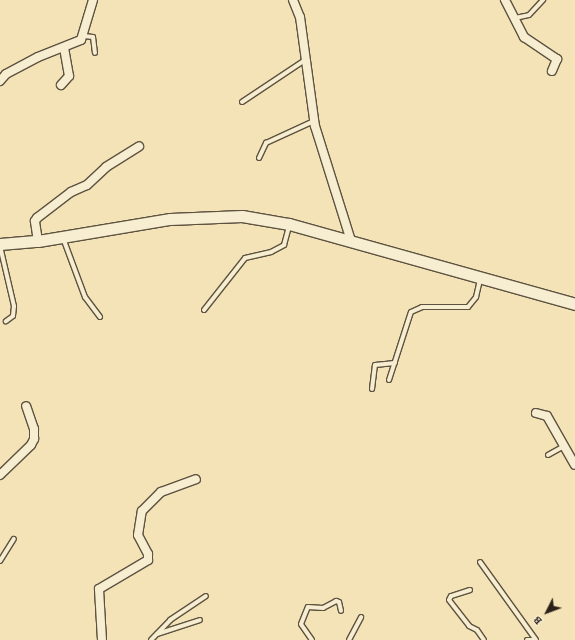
<!DOCTYPE html>
<html>
<head>
<meta charset="utf-8">
<style>
  body { margin:0 }
  #map { position:relative; width:575px; height:640px; overflow:hidden; background:#f3e3b6; font-family:Alegreya,serif }
  div>[style] { position:absolute }
  .roads { filter:drop-shadow(1px 0 #5d5240) drop-shadow(-1px 0 #5d5240) drop-shadow(0 1px #5d5240) drop-shadow(0 -1px #5d5240) }
  .lane>* { height:4px; margin:-2px; padding:0 2px; transform-origin:2px; border-radius:2px; background:#f7edd0 }
  .street>* { height:8px; margin:-4px; padding:0 4px; transform-origin:4px; border-radius:4px; background:#f7edd0 }
  .secondary>* { height:11px; margin:-5.5px; padding:0 5.5px; transform-origin:5.5px; border-radius:5.5px; background:#f7edd0 }
  span { translate:-50% -50%; white-space:nowrap; text-align:center; line-height:1.15; -webkit-text-stroke:3px #f7edd0; paint-order:stroke }
  .north { position:absolute; left:527px; top:592px; width:40px; height:40px; -webkit-text-stroke:3px #f7edd0; paint-order:stroke; rotate:228deg; font-size:11px; font-weight:700; line-height:16px; text-align:center; color:#2b2119 }
  .north::after { content:''; display:block; margin:auto; width:14px; height:18px; background:#2b2119; clip-path:polygon(50% 0,100% 100%,50% 72%,0 100%) }
</style>
</head>
<body>
<div id="map">
  <div class="roads">
    <div class="lane">
      <i style="left:515px;top:18px;width:14px;rotate:-12deg"></i>
      <i style="left:529px;top:15px;width:21px;rotate:-47deg"></i>
      <i style="left:84px;top:36px;width:9px;rotate:6deg"></i>
      <i style="left:93px;top:37px;width:16px;rotate:83deg"></i>
      <i style="left:242px;top:102px;width:76px;rotate:-33.7deg"></i>
      <i style="left:259px;top:158px;width:17px;rotate:-65deg"></i>
      <i style="left:266px;top:143px;width:53px;rotate:-24.6deg"></i>
      <i style="left:63px;top:238px;width:63px;rotate:69.6deg"></i>
      <i style="left:85px;top:297px;width:25px;rotate:53deg"></i>
      <i style="left:0;top:246px;width:62px;rotate:76.9deg"></i>
      <i style="left:14px;top:306px;width:10px;rotate:96deg"></i>
      <i style="left:13px;top:316px;width:9px;rotate:144deg"></i>
      <i style="left:204px;top:310px;width:66px;rotate:-51.7deg"></i>
      <i style="left:245px;top:258px;width:27px;rotate:-13deg"></i>
      <i style="left:271px;top:252px;width:15px;rotate:-28deg"></i>
      <i style="left:284px;top:245px;width:20px;rotate:-75deg"></i>
      <i style="left:389px;top:380px;width:71px;rotate:-72.1deg"></i>
      <i style="left:411px;top:312px;width:12px;rotate:-24deg"></i>
      <i style="left:422px;top:307px;width:46px"></i>
      <i style="left:468px;top:307px;width:13px;rotate:-51deg"></i>
      <i style="left:476px;top:297px;width:18px;rotate:-77deg"></i>
      <i style="left:372px;top:389px;width:24px;rotate:-83deg"></i>
      <i style="left:375px;top:365px;width:20px;rotate:-6deg"></i>
      <i style="left:548px;top:455px;width:18px;rotate:-29deg"></i>
      <i style="left:0;top:561px;width:26px;rotate:-58deg"></i>
      <i style="left:480px;top:562px;width:96px;rotate:54.3deg"></i>
      <i style="left:470px;top:590px;width:20px;rotate:162deg"></i>
      <i style="left:451px;top:596px;width:4px;rotate:117deg"></i>
      <i style="left:449px;top:600px;width:33px;rotate:52deg"></i>
      <i style="left:469px;top:626px;width:9px;rotate:27deg"></i>
      <i style="left:477px;top:630px;width:12px;rotate:55deg"></i>
      <i style="left:157px;top:634px;width:45px;rotate:-18deg"></i>
      <i style="left:151px;top:640px;width:28px;rotate:-46deg"></i>
      <i style="left:170px;top:620px;width:43px;rotate:-33.7deg"></i>
      <i style="left:312px;top:640px;width:19px;rotate:-125deg"></i>
      <i style="left:301px;top:624px;width:18px;rotate:-68deg"></i>
      <i style="left:308px;top:607px;width:15px;rotate:4deg"></i>
      <i style="left:323px;top:608px;width:15px;rotate:-28deg"></i>
      <i style="left:336px;top:601px;width:3px;rotate:18deg"></i>
      <i style="left:339px;top:602px;width:9px;rotate:77deg"></i>
      <i style="left:349px;top:640px;width:26px;rotate:-62deg"></i>
      <i style="left:527px;top:640px;width:7px"></i>
    </div>
    <div class="street">
      <i style="left:293px;top:0;width:18px;rotate:68deg"></i>
      <i style="left:300px;top:17px;width:110px;rotate:82.2deg"></i>
      <i style="left:315px;top:126px;width:121px;rotate:72.6deg"></i>
      <i style="left:505px;top:0;width:42px;rotate:62.8deg"></i>
      <i style="left:524px;top:37px;width:40px;rotate:34deg"></i>
      <i style="left:557px;top:59px;width:13px;rotate:113deg"></i>
      <i style="left:0;top:81px;width:9px;rotate:-49deg"></i>
      <i style="left:6px;top:74px;width:36px;rotate:-28deg"></i>
      <i style="left:38px;top:57px;width:46px;rotate:-21.6deg"></i>
      <i style="left:81px;top:40px;width:42px;rotate:-73.3deg"></i>
      <i style="left:61px;top:85px;width:12px;rotate:-48deg"></i>
      <i style="left:69px;top:76px;width:29px;rotate:-100deg"></i>
      <i style="left:38px;top:241px;width:20px;rotate:-99deg"></i>
      <i style="left:35px;top:221px;width:4px;rotate:-56deg"></i>
      <i style="left:37px;top:218px;width:43px;rotate:-37.4deg"></i>
      <i style="left:71px;top:192px;width:17px;rotate:-24deg"></i>
      <i style="left:87px;top:185px;width:26px;rotate:-43deg"></i>
      <i style="left:106px;top:167px;width:39px;rotate:-32deg"></i>
      <i style="left:536px;top:413px;width:11px;rotate:15deg"></i>
      <i style="left:547px;top:416px;width:56px;rotate:60.3deg"></i>
      <i style="left:0;top:475px;width:43px;rotate:-44.1deg"></i>
      <i style="left:31px;top:445px;width:7px;rotate:-63deg"></i>
      <i style="left:34px;top:439px;width:10px;rotate:-90deg"></i>
      <i style="left:34px;top:429px;width:24px;rotate:-109deg"></i>
      <i style="left:102px;top:640px;width:51px;rotate:-93.4deg"></i>
      <i style="left:99px;top:589px;width:57px;rotate:-30.6deg"></i>
      <i style="left:148px;top:560px;width:6px;rotate:-90deg"></i>
      <i style="left:148px;top:554px;width:21px;rotate:-118deg"></i>
      <i style="left:138px;top:535px;width:24px;rotate:-81deg"></i>
      <i style="left:142px;top:511px;width:27px;rotate:-45deg"></i>
      <i style="left:161px;top:492px;width:37px;rotate:-20deg"></i>
    </div>
    <div class="secondary">
      <i style="left:0;top:244px;width:38px;rotate:-5deg"></i>
      <i style="left:38px;top:241px;width:134px;rotate:-9.5deg"></i>
      <i style="left:170px;top:219px;width:72px;rotate:-2.4deg"></i>
      <i style="left:242px;top:216px;width:48px;rotate:9.7deg"></i>
      <i style="left:289px;top:224px;width:297px;rotate:15.6deg"></i>
    </div>
  </div>
  <div class="north">B</div>
</div>
</body>
</html>
